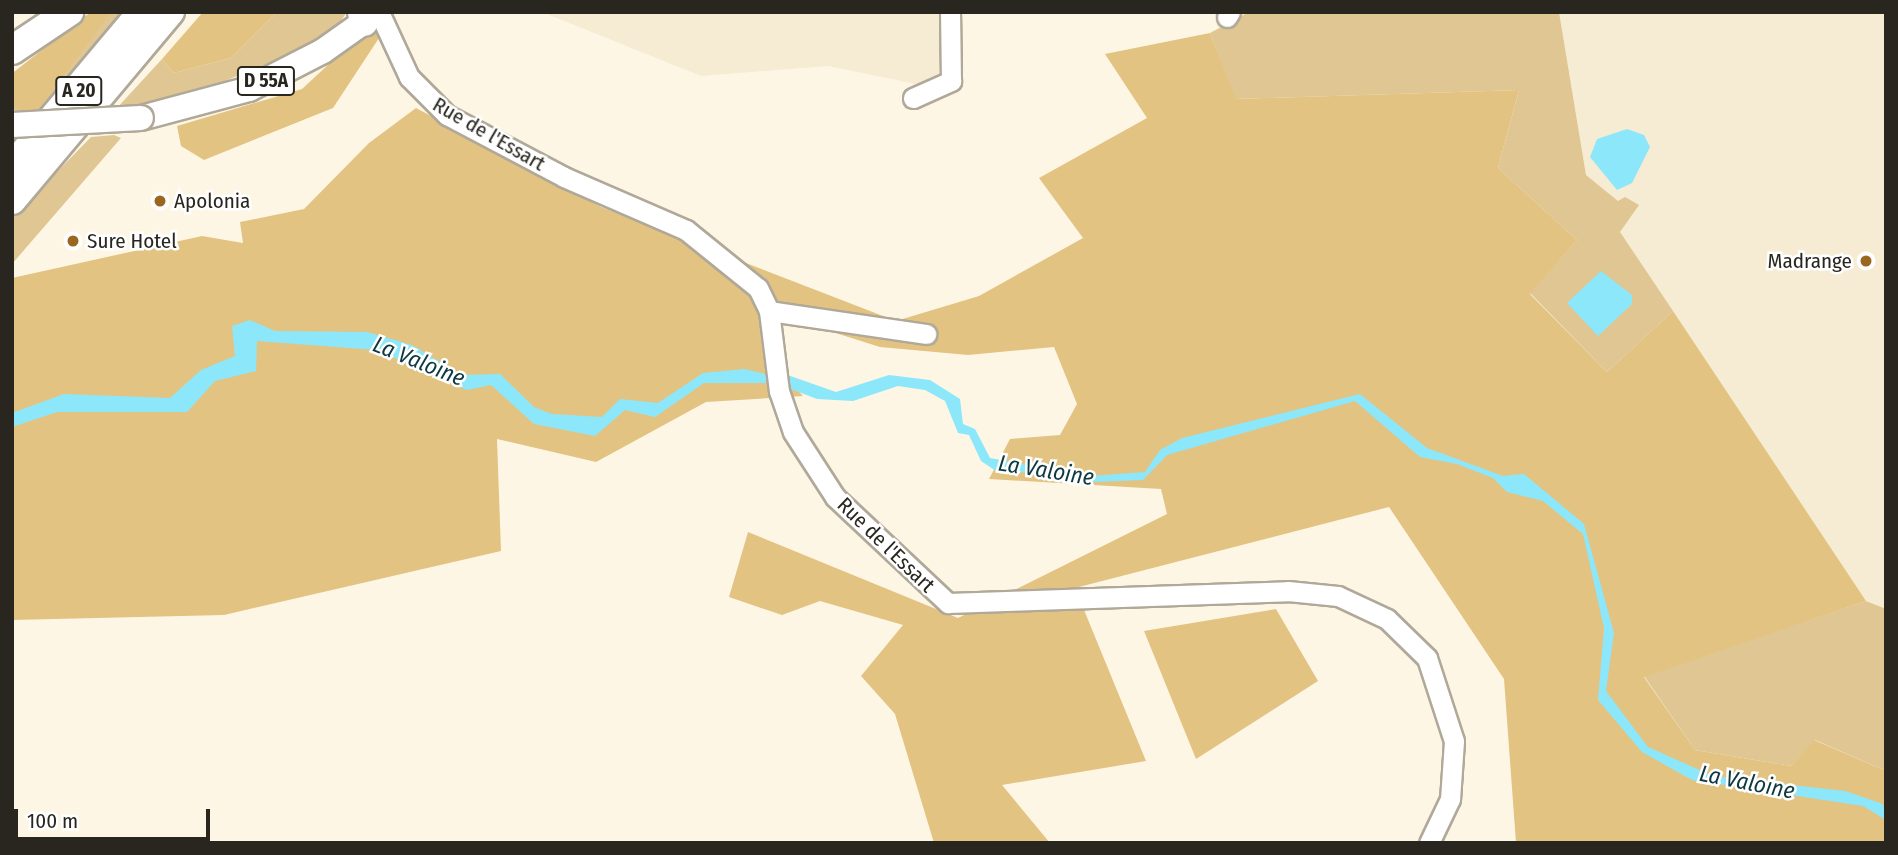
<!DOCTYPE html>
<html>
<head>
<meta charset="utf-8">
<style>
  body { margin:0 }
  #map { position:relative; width:1898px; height:855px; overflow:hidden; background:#fef6e5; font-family:"Fira Sans Condensed",sans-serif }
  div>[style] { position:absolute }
  .built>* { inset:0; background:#f6ebd3 }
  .green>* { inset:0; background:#dfc692 }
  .forest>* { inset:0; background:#e2c382 }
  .water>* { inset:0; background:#8de7fa }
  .roads { filter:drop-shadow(2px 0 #b0a898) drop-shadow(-2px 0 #b0a898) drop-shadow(0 2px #b0a898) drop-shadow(0 -2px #b0a898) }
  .minor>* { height:19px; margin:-9.5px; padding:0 9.5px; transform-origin:9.5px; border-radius:9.5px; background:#fff }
  .major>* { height:24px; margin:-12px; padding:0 12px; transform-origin:12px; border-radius:12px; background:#fff }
  .highway>* { height:28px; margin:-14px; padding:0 14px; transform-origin:14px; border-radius:14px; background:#fff }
  .bridges { filter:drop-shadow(2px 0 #b0a898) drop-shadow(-2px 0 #b0a898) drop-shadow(0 2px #b0a898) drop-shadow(0 -2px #b0a898) }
  .major-bridge>* { height:24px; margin:-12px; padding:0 12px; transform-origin:12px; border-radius:12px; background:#fff }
  .dots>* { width:19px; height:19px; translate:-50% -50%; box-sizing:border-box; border:4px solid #fff; border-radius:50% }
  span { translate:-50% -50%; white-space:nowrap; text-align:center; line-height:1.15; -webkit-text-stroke:5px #fff; paint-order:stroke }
  .shield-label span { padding:2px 5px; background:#fff; border:2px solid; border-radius:5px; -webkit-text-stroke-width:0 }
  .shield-label { font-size:19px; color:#28261f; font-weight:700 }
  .street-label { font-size:21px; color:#28261f }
  .poi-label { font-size:21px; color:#28261f }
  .left { translate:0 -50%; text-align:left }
  .right { translate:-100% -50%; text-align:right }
  .water-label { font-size:23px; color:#0e3941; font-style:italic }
  .frame { position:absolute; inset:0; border:14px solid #28261f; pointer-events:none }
  .scale { position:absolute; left:14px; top:809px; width:196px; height:32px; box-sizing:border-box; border:4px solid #28261f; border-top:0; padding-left:9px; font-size:21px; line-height:24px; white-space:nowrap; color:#28261f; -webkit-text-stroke:5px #fff; paint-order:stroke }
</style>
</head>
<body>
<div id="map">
  <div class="built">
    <i style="clip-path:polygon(542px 12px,945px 12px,948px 76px,916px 84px,828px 66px,701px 76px)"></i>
    <i style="clip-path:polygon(1559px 12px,1886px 12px,1886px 609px,1866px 601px,1650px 284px,1620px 232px,1638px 205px,1618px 201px,1586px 175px)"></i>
  </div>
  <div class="green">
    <i style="clip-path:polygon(91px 12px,124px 12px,41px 112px,12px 110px,14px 72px)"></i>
    <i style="clip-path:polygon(277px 12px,347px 12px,336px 28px,297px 51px,170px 104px,116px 109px,162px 59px,174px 73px,231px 58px)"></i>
    <i style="clip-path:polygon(1249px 12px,1559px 12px,1586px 175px,1618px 201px,1625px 197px,1639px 205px,1620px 232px,1673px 311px,1607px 372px,1530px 293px,1577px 240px,1498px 168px,1519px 90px,1235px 99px,1210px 33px)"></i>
    <i style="clip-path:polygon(114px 135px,121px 138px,12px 264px,12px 218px,91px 137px)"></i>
    <i style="clip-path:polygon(1866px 601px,1886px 609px,1886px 771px,1815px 740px,1791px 766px,1695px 750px,1644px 676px)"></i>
  </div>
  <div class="forest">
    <i style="clip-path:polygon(91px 12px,111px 12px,36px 112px,12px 108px,14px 72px)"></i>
    <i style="clip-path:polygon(203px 12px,277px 12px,231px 58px,174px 73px,162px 59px)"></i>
    <i style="clip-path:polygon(371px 25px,381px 35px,333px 108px,204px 160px,181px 146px,177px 126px,302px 89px)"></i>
    <i style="clip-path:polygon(1210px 33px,1236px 99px,1519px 90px,1498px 168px,1577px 240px,1530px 294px,1607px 372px,1673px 311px,1866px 601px,1644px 677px,1695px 750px,1791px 766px,1814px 740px,1886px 771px,1886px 843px,1516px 843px,1504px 679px,1389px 507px,1075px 588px,1146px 761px,1002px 785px,1050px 843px,934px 843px,895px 714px,861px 676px,903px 625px,820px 601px,782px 615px,729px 597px,748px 532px,958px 618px,1167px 514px,1161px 489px,989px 479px,1010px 439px,1060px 435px,1077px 404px,1054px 347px,968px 355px,880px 347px,788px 318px,765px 332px,769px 359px,803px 396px,706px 402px,596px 462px,497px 439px,501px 551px,224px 615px,12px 620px,12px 278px,202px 236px,243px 243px,240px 222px,304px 209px,369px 143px,416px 108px,601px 207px,896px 321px,979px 296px,1083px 238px,1039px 178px,1147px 118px,1105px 54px)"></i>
    <i style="clip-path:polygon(1276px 609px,1318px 681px,1196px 759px,1144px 631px)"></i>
  </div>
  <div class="water">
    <i style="clip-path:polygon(1627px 129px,1644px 135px,1650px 147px,1632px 183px,1617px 190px,1590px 157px,1597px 139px)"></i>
    <i style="clip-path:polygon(1601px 271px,1632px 295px,1632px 304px,1598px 336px,1567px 303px)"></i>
    <i style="clip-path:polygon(250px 320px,275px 331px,367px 332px,412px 345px,462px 375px,500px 374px,534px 407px,552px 414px,602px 417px,620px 399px,658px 403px,703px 373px,745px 369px,773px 376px,771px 383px,704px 383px,655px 417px,625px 410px,595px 436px,534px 424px,491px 385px,467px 390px,377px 350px,257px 341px,256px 371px,215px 381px,187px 412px,57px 412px,12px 427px,12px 413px,64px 394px,170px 398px,201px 370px,235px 356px,232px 326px)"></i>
    <i style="clip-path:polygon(782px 373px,836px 392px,889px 375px,930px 380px,960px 399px,963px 424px,975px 429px,990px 458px,1091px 476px,1145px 472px,1160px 450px,1182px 438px,1360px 394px,1427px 448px,1503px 476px,1524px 474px,1584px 524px,1614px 633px,1606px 691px,1648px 747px,1713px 776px,1845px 791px,1883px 804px,1886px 820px,1863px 806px,1692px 780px,1642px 752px,1598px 700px,1604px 628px,1583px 534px,1543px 501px,1507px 492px,1493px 478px,1457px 464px,1420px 457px,1355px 401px,1167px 455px,1143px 480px,1093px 482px,1034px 472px,999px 473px,981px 461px,969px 435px,958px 433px,945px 401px,925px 390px,898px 386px,853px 401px,817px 399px,783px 386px)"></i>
  </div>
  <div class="roads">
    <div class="minor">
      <i style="left:379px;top:12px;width:72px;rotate:65.2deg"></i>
      <i style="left:409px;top:77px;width:54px;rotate:45deg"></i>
      <i style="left:447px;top:115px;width:132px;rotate:27.9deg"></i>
      <i style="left:564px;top:177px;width:133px;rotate:23.5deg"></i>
      <i style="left:686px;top:230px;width:92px;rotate:38.9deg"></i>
      <i style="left:758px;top:288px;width:25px;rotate:64deg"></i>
      <i style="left:769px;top:311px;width:81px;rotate:82.9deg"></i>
      <i style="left:779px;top:391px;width:43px;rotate:71.1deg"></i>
      <i style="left:793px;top:432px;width:77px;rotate:57.1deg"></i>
      <i style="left:835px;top:497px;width:155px;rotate:43.2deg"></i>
      <i style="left:948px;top:603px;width:340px;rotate:-2deg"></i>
      <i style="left:1288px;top:591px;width:50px;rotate:5.7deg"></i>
      <i style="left:1338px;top:596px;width:54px;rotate:25.1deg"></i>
      <i style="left:1387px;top:619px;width:56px;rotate:44.3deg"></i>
      <i style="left:1427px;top:658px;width:87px;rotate:72deg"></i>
      <i style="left:1454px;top:741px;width:58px;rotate:93.9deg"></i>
      <i style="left:1450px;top:799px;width:49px;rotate:115.5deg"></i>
      <i style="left:1227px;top:17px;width:6px;rotate:-59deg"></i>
      <i style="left:913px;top:98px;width:42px;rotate:-24.1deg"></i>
      <i style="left:951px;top:81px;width:69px;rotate:-90.8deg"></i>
      <i style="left:769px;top:311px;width:159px;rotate:8.3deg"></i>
    </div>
    <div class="major">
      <i style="left:141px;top:118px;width:112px;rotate:-15deg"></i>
      <i style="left:249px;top:89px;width:83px;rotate:-27.2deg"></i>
      <i style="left:323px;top:51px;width:67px;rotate:-35.3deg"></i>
    </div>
    <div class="highway">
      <i style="left:362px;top:12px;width:10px;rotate:79deg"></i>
      <i style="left:12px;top:50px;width:69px;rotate:-33.7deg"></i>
      <i style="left:12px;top:167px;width:202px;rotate:-50deg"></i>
      <i style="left:12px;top:200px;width:246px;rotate:-50deg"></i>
    </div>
  </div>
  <div class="bridges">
    <div class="major-bridge">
      <i style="left:12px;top:125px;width:129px;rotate:-3.1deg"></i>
    </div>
  </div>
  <div class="dots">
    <i style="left:160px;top:201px;background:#9b661e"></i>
    <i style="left:73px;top:241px;background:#9b661e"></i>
    <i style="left:1866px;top:261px;background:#9b661e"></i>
  </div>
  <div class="shield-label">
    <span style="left:266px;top:81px">D 55A</span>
    <span style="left:79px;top:91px">A 20</span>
  </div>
  <div class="street-label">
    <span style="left:489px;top:134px;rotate:30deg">Rue de l'Essart</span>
    <span style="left:886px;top:545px;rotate:44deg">Rue de l'Essart</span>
  </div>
  <div class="poi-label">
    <span class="left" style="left:174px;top:201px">Apolonia</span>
    <span class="left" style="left:87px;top:241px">Sure Hotel</span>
    <span class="right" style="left:1852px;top:261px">Madrange</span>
  </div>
  <div class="water-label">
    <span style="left:419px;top:361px;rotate:22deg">La Valoine</span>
    <span style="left:1046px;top:470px;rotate:9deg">La Valoine</span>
    <span style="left:1747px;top:782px;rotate:11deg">La Valoine</span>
  </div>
  <div class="frame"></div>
  <div class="scale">100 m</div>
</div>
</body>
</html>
